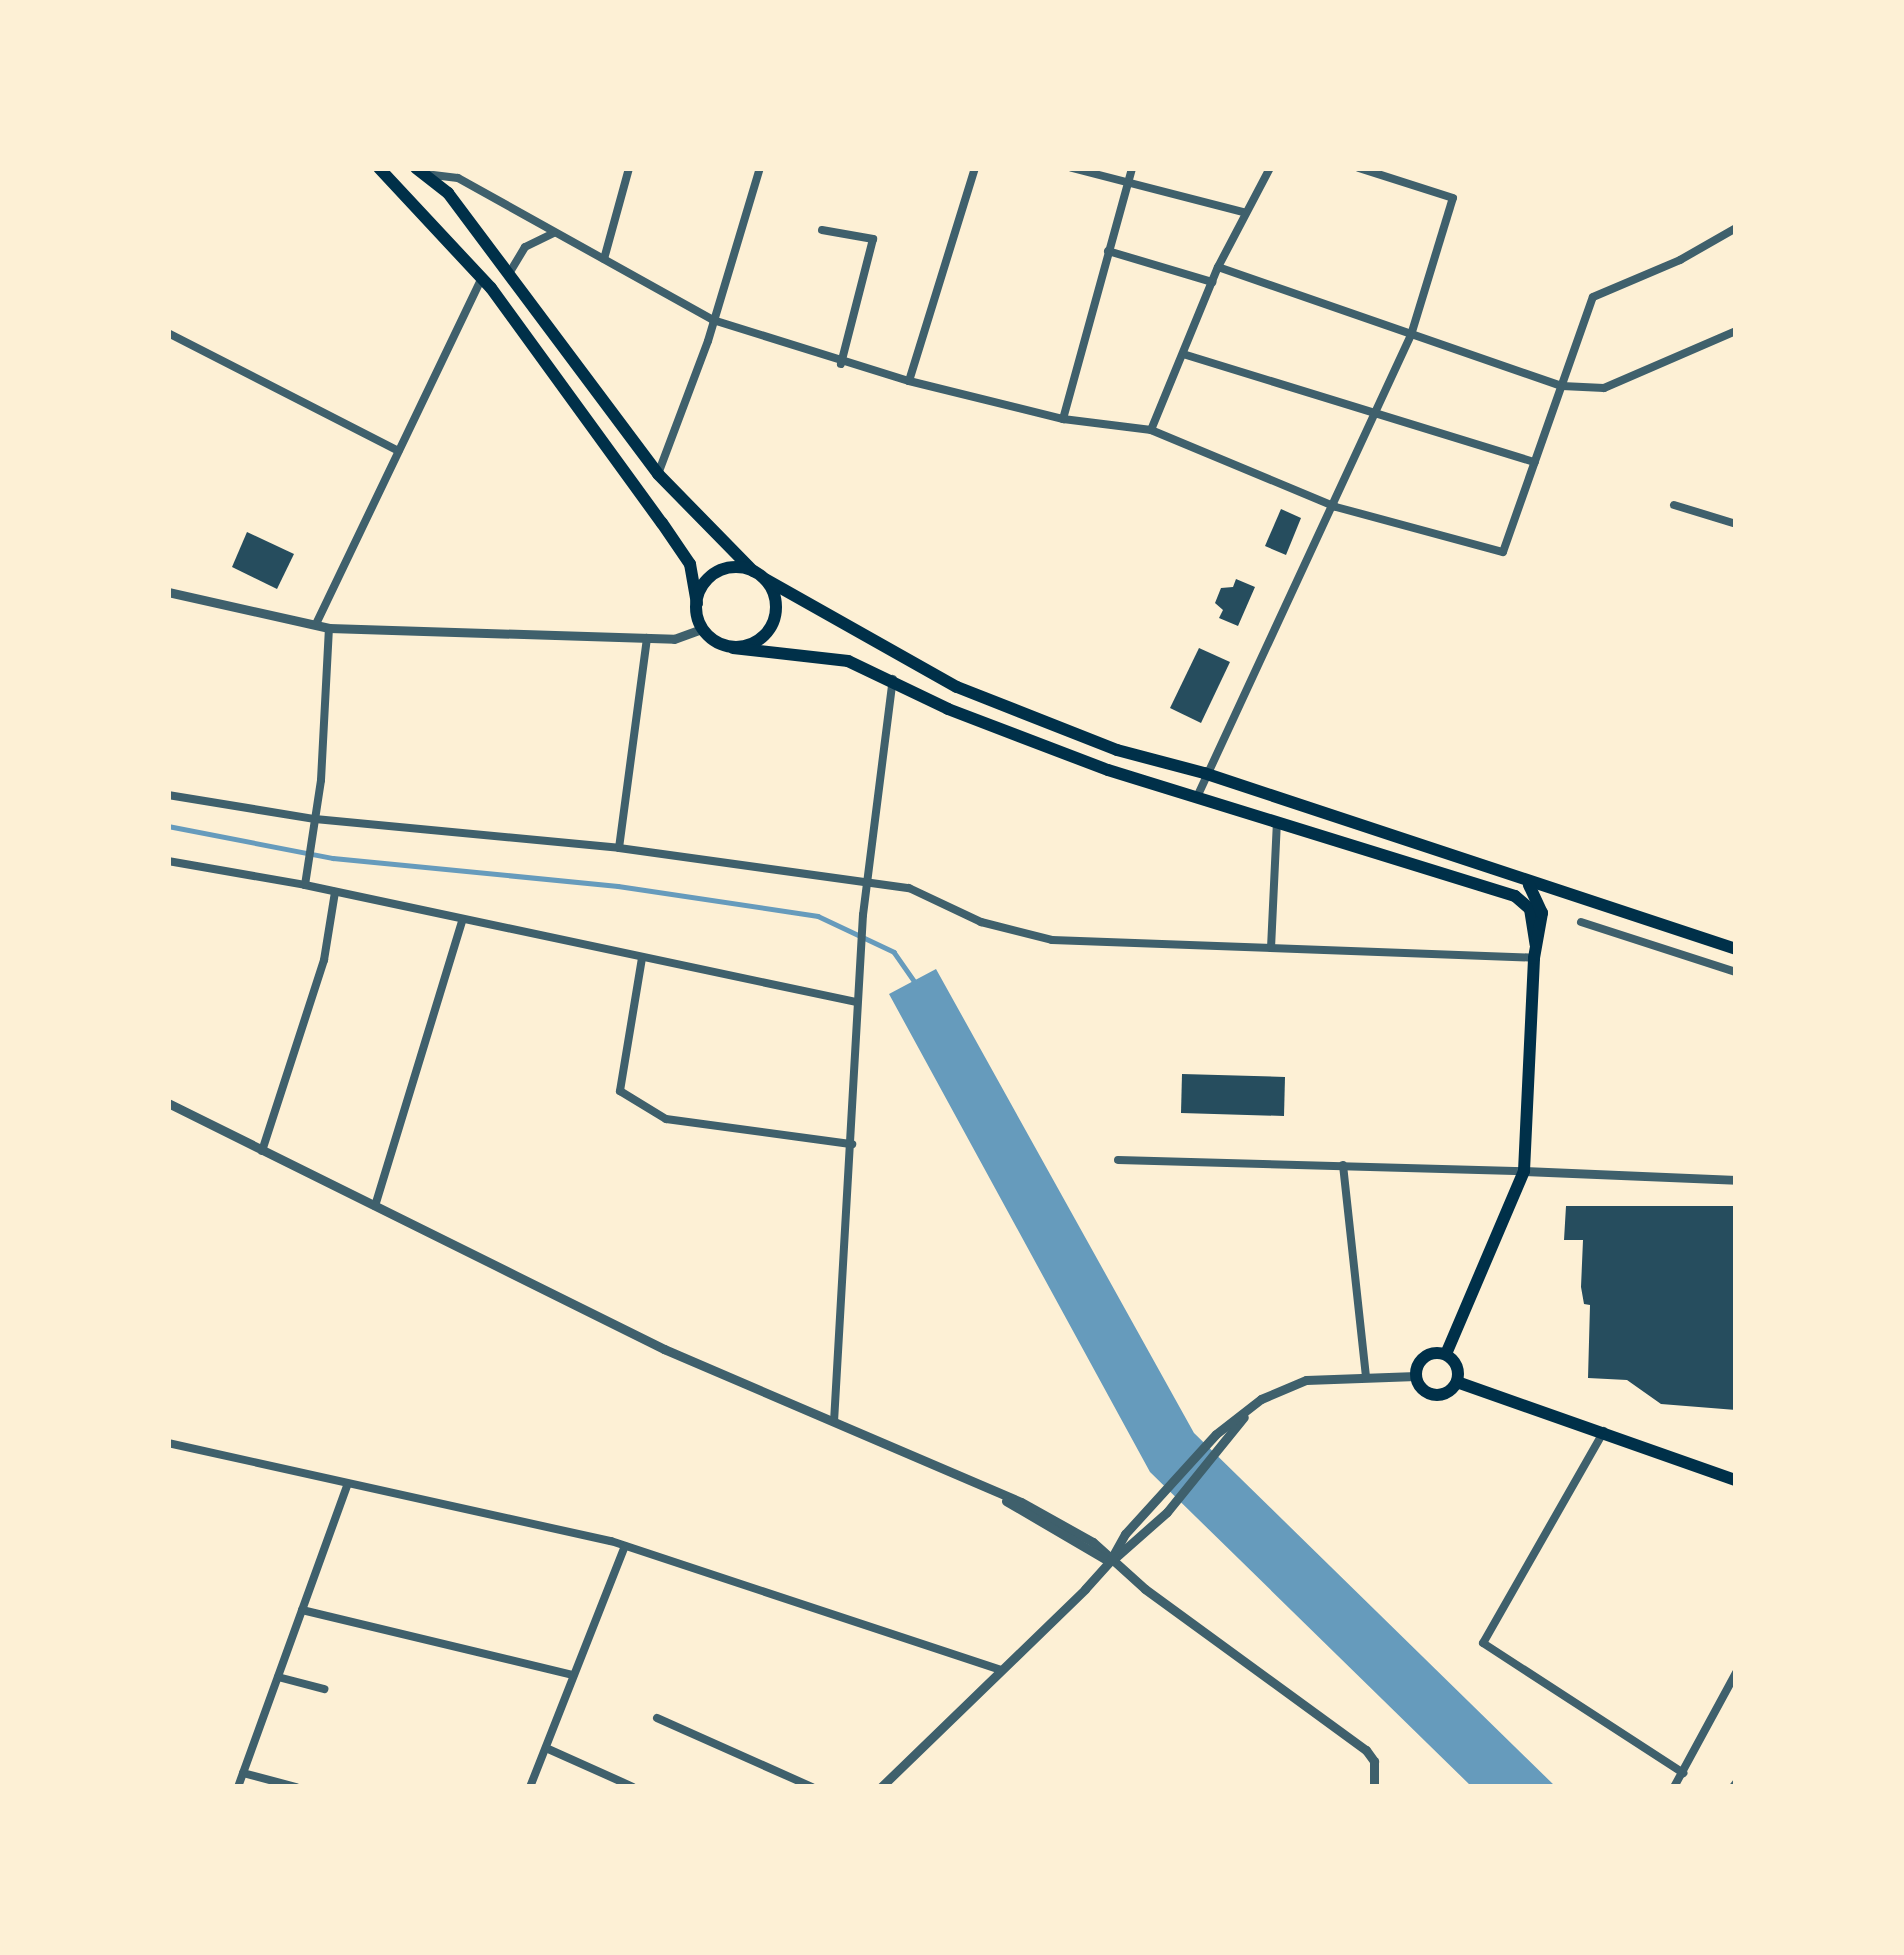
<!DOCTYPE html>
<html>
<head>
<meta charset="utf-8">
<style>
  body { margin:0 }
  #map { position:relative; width:1904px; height:1955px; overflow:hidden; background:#fdf0d5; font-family:"Libre Baskerville",serif }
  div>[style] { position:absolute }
  .water>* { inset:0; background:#669bbc }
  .stream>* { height:4.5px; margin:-2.25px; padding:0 2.25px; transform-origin:2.25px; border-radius:2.25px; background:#669bbc }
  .building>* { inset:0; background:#264d5e }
  .minor>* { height:8px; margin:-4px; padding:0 4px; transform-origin:4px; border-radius:4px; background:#3f606c }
  .tertiary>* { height:9px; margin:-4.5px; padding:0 4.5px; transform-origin:4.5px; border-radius:4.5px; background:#3f606c }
  .primary>* { height:12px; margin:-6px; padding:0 6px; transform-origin:6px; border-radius:6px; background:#003049 }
  .primary>.ring { margin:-6px; padding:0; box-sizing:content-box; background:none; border:12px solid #003049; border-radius:50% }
  span { translate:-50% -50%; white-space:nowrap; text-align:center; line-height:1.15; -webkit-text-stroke:9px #fdf0d5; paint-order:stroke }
  .frame { position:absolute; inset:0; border:171px solid #fdf0d5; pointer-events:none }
</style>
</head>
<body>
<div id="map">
  <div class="water">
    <i style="clip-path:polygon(936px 969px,1194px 1433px,1556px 1787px,1472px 1787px,1150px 1472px,889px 994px)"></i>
  </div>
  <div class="stream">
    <i style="left:168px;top:826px;width:168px;rotate:11deg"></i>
    <i style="left:333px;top:858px;width:286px;rotate:5.6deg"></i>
    <i style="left:618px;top:886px;width:202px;rotate:8.5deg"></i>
    <i style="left:818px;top:916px;width:84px;rotate:25.3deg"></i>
    <i style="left:894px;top:952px;width:40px;rotate:55.1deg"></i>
  </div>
  <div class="building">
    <i style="clip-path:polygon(1281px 509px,1301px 518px,1286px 555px,1265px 546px)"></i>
    <i style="clip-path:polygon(247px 532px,294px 554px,277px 589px,232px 567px)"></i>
    <i style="clip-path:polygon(1236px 579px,1255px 587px,1238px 626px,1219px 618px,1223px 610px,1215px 603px,1221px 588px,1233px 587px)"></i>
    <i style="clip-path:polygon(1199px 648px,1230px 662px,1201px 723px,1170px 708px)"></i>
    <i style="clip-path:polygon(1182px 1074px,1285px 1077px,1284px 1116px,1181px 1113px)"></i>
    <i style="clip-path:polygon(1566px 1206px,1736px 1206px,1736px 1410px,1661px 1404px,1627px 1380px,1588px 1378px,1590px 1305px,1584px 1304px,1581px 1287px,1583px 1240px,1564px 1240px)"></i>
  </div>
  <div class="minor">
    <i style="left:1072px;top:168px;width:177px;rotate:14.4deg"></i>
    <i style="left:425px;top:174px;width:33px;rotate:7deg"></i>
    <i style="left:458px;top:178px;width:292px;rotate:29.1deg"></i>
    <i style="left:713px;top:320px;width:205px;rotate:17.3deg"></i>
    <i style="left:909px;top:381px;width:159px;rotate:13.9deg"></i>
    <i style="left:1063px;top:419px;width:89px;rotate:7.1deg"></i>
    <i style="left:1151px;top:430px;width:200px;rotate:22.6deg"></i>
    <i style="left:1336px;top:507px;width:173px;rotate:15.1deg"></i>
    <i style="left:1503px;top:552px;width:270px;rotate:-70.6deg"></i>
    <i style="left:1593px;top:297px;width:95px;rotate:-23deg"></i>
    <i style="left:1680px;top:260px;width:64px;rotate:-29.7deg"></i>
    <i style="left:822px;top:230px;width:52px;rotate:10deg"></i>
    <i style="left:873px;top:239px;width:129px;rotate:104.4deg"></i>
    <i style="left:1108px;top:251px;width:109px;rotate:16.6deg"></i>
    <i style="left:604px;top:259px;width:94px;rotate:-74.6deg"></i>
    <i style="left:1218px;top:267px;width:364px;rotate:19.1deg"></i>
    <i style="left:1562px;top:386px;width:42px;rotate:2.7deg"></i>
    <i style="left:1604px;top:388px;width:144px;rotate:-23.4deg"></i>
    <i style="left:510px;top:272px;width:29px;rotate:-59deg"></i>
    <i style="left:525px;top:247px;width:32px;rotate:-26deg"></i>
    <i style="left:168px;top:333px;width:259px;rotate:27.1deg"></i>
    <i style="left:1183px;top:354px;width:368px;rotate:17.1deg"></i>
    <i style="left:909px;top:381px;width:223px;rotate:-72.8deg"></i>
    <i style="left:1063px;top:419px;width:260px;rotate:-74.6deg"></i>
    <i style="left:1151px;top:430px;width:176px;rotate:-67.7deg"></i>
    <i style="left:1218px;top:267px;width:112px;rotate:-62.3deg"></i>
    <i style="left:658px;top:474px;width:142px;rotate:-69.4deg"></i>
    <i style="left:708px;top:341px;width:181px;rotate:-73.3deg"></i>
    <i style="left:1674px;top:505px;width:65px;rotate:17deg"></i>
    <i style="left:316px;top:624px;width:382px;rotate:-64.4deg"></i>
    <i style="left:168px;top:795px;width:149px;rotate:9.3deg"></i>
    <i style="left:315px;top:819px;width:305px;rotate:5.4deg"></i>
    <i style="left:619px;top:848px;width:293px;rotate:7.9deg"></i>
    <i style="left:909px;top:888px;width:80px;rotate:25.3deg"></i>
    <i style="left:981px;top:922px;width:73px;rotate:14.2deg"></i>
    <i style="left:1052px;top:940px;width:482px;rotate:2.1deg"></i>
    <i style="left:1197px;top:797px;width:509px;rotate:-65.15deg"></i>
    <i style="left:1411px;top:335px;width:143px;rotate:-73deg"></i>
    <i style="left:1453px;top:198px;width:99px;rotate:-162.3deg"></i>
    <i style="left:619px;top:848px;width:212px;rotate:-82.4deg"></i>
    <i style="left:168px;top:861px;width:139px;rotate:9.9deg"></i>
    <i style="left:305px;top:885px;width:563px;rotate:11.99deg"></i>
    <i style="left:305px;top:885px;width:106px;rotate:-81.3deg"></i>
    <i style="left:321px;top:780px;width:152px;rotate:-87deg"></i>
    <i style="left:1581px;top:922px;width:163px;rotate:17.9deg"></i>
    <i style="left:1271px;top:948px;width:125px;rotate:-87.3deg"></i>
    <i style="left:642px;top:958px;width:135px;rotate:99.4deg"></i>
    <i style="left:620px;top:1091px;width:54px;rotate:31.3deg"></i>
    <i style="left:666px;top:1119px;width:188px;rotate:7.7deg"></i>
    <i style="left:262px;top:1151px;width:201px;rotate:-72deg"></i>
    <i style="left:324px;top:960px;width:69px;rotate:-80.8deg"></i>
    <i style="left:1118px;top:1160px;width:406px;rotate:1.6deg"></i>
    <i style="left:1343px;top:1165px;width:213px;rotate:83.8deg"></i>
    <i style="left:375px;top:1206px;width:298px;rotate:-73deg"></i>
    <i style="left:834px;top:1422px;width:508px;rotate:-86.73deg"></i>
    <i style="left:863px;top:915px;width:238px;rotate:-82.8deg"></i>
    <i style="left:1604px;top:1431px;width:244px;rotate:119.7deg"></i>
    <i style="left:1483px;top:1643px;width:239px;rotate:33deg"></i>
    <i style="left:168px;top:1443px;width:454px;rotate:12.5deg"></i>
    <i style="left:611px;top:1541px;width:412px;rotate:18.3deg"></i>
    <i style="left:302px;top:1610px;width:279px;rotate:13.5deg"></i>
    <i style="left:278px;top:1677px;width:48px;rotate:14.6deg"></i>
    <i style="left:657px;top:1718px;width:170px;rotate:24deg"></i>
    <i style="left:546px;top:1748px;width:95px;rotate:24.1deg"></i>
    <i style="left:243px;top:1773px;width:55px;rotate:14.8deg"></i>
    <i style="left:238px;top:1787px;width:320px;rotate:-70.1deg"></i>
    <i style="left:530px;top:1787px;width:259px;rotate:-68.5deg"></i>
    <i style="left:1674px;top:1787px;width:130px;rotate:-61.5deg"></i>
    <i style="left:1733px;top:1787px;width:5px;rotate:-53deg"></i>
  </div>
  <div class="tertiary">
    <i style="left:168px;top:592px;width:165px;rotate:12.6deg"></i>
    <i style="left:329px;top:628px;width:345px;rotate:1.8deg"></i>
    <i style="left:674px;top:639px;width:30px;rotate:-20deg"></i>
    <i style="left:168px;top:1103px;width:554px;rotate:26.38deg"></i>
    <i style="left:664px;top:1349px;width:388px;rotate:23.2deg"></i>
    <i style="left:1021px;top:1502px;width:82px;rotate:29.1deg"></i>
    <i style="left:1093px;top:1542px;width:70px;rotate:42.1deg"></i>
    <i style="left:1145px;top:1589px;width:273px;rotate:36.1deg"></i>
    <i style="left:1366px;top:1750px;width:14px;rotate:54deg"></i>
    <i style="left:1374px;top:1761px;width:26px;rotate:90deg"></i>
    <i style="left:1524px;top:1171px;width:212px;rotate:2.4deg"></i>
    <i style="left:1006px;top:1501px;width:115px;rotate:30.4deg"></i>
    <i style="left:1115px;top:1558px;width:69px;rotate:-41.5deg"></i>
    <i style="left:1167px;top:1512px;width:122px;rotate:-51deg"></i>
    <i style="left:881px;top:1787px;width:284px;rotate:-44.1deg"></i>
    <i style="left:1085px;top:1589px;width:38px;rotate:-48deg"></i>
    <i style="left:1110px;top:1561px;width:31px;rotate:-61deg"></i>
    <i style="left:1125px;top:1534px;width:135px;rotate:-47.7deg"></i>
    <i style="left:1216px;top:1434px;width:57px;rotate:-37.9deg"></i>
    <i style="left:1261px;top:1399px;width:49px;rotate:-22.9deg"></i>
    <i style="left:1306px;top:1380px;width:110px;rotate:-2.1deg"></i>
  </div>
  <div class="primary">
    <i style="left:379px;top:168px;width:164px;rotate:47deg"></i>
    <i style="left:491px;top:288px;width:291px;rotate:54deg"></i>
    <i style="left:662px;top:523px;width:50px;rotate:55.7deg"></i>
    <i style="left:690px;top:564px;width:40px;rotate:80deg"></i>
    <i style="left:416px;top:168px;width:41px;rotate:38deg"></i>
    <i style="left:448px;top:193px;width:351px;rotate:53.2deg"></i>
    <i style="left:658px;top:474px;width:136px;rotate:45.6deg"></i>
    <i class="ring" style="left:696px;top:567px;width:68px;height:68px"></i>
    <i style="left:765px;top:579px;width:220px;rotate:29.4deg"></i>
    <i style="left:957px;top:687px;width:172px;rotate:21.5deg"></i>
    <i style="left:1117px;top:750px;width:90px;rotate:14.8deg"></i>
    <i style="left:1204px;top:773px;width:560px;rotate:18.31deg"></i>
    <i style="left:733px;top:648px;width:116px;rotate:6.4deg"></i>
    <i style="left:848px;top:661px;width:111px;rotate:25.6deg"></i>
    <i style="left:948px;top:709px;width:171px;rotate:20.9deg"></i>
    <i style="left:1108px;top:770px;width:426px;rotate:17.2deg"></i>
    <i style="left:1515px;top:896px;width:20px;rotate:41deg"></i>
    <i style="left:1530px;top:909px;width:36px;rotate:81deg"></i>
    <i class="ring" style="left:1416px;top:1353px;width:30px;height:30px"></i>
    <i style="left:1446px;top:1354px;width:199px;rotate:-66.9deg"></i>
    <i style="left:1524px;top:1171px;width:213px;rotate:-87.3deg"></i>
    <i style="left:1534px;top:958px;width:46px;rotate:-79.9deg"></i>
    <i style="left:1542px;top:913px;width:31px;rotate:-115deg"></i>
    <i style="left:1457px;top:1382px;width:296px;rotate:19.4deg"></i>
  </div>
  <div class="frame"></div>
</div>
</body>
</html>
